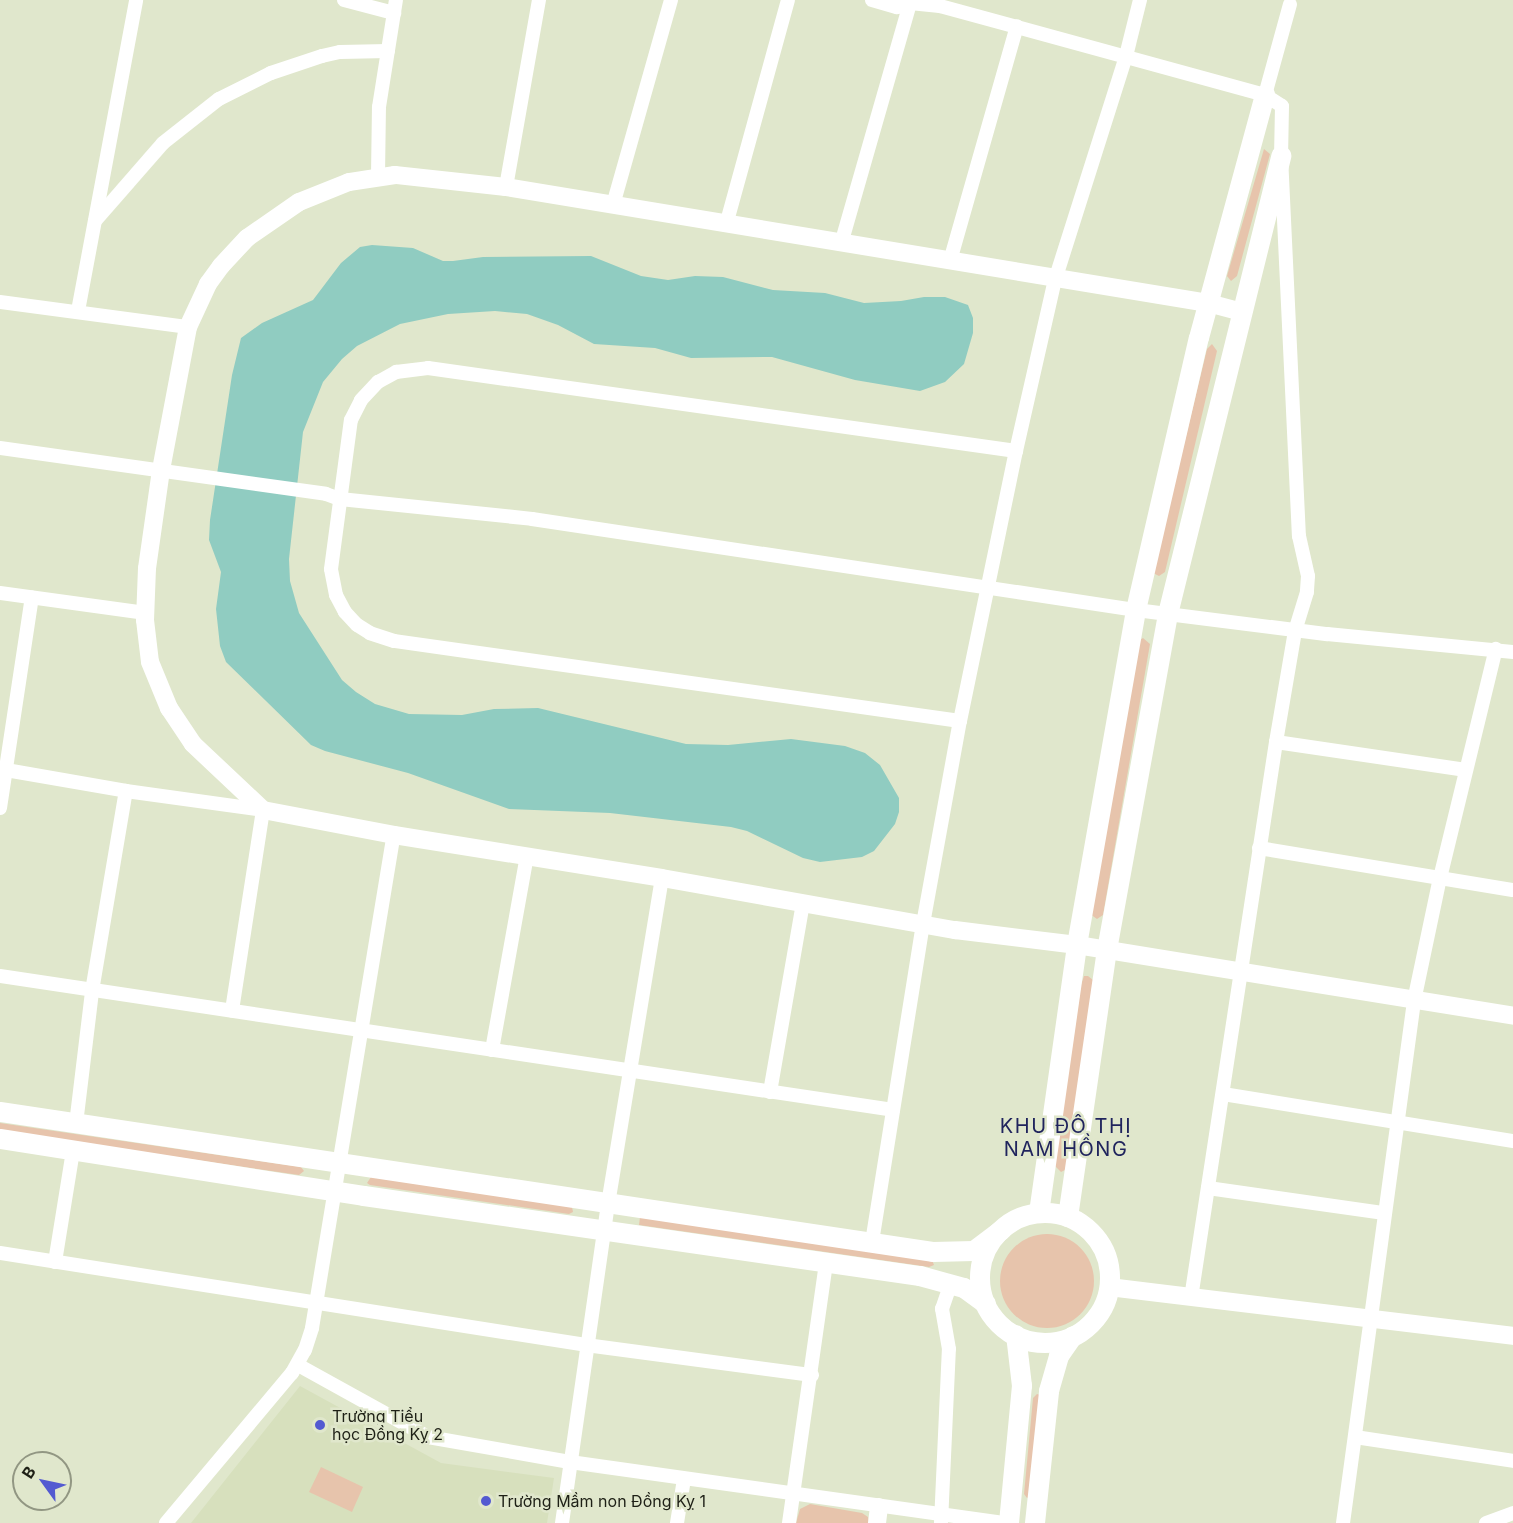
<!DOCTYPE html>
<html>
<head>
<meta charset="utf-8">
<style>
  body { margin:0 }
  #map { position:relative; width:1513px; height:1523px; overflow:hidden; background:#e0e7cc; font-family:Inter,sans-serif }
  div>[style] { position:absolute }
  .built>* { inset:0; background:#d7e0bd }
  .green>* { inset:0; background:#e7c4ac }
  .round { border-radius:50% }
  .water>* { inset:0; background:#90ccc1 }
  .minor>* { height:14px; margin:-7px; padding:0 7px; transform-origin:7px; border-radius:7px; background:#fff }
  .tertiary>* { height:18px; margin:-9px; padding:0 9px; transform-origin:9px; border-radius:9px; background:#fff }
  .secondary>* { height:20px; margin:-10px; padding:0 10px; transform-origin:10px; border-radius:10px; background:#fff }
  .secondary>.ring { margin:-10px; padding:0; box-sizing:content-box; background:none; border:20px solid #fff; border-radius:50% }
  .dots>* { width:16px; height:16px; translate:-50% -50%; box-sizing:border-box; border:3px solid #e0e7cc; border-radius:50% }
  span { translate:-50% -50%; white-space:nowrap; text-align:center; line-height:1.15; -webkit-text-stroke:5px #e0e7cc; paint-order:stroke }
  .poi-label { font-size:16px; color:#1e2016 }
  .left { translate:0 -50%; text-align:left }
  .quarter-label { font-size:20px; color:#20245d; letter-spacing:1.5px }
  .north { position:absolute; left:12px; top:1451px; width:60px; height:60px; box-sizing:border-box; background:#e0e7cc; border:2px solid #929783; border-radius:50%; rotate:303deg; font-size:16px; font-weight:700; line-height:24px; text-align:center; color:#1e2016 }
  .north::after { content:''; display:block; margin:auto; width:21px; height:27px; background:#535ad1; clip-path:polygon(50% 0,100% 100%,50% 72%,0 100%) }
</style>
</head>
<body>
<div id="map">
  <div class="built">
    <i style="clip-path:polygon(300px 1386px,441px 1463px,554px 1478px,547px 1523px,191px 1523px)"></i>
  </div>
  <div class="green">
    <i style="clip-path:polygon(1264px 149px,1270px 154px,1237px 276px,1231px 281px,1227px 276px)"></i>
    <i style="clip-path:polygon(1212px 344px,1217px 351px,1165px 572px,1159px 576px,1153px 573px,1207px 349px)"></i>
    <i style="clip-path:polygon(1143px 638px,1150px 644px,1103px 915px,1097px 919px,1090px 914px,1140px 640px)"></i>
    <i style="clip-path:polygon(1084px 976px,1088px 976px,1093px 980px,1067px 1169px,1061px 1172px,1055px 1166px,1081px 985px)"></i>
    <i style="clip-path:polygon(0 1123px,301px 1167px,304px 1171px,299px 1175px,0 1131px)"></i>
    <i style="clip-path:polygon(371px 1177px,572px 1207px,573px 1212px,569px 1214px,370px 1185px,367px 1183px)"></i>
    <i style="clip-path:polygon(640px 1217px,932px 1260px,934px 1265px,929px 1267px,639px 1225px)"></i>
    <i class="round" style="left:1000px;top:1234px;width:94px;height:94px"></i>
    <i style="clip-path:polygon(1037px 1394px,1040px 1395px,1029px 1497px,1027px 1498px,1024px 1494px,1033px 1398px)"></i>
    <i style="clip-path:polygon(321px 1467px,363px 1487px,352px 1512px,309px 1492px)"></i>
    <i style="clip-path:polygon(810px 1504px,862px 1513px,868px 1517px,869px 1523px,796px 1523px,800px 1509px)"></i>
  </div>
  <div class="water">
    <i style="clip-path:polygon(372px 245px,413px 248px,443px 261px,453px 261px,483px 257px,591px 256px,641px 276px,668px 280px,695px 276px,723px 277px,773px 290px,825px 293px,864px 303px,901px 301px,924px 297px,945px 297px,968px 305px,973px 318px,973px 333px,964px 364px,945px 382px,920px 391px,855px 380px,772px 357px,691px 358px,655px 348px,594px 344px,558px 325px,527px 314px,495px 311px,448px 314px,400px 324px,357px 346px,342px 359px,323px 382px,303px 432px,289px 559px,290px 581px,299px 613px,342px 680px,356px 692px,375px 704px,409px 714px,462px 715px,494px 709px,538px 708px,686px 744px,728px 745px,791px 739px,845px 746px,865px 753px,880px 765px,899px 798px,899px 812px,895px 824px,874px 851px,862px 857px,820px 862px,803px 858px,747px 831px,731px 827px,610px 813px,509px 809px,408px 773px,325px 751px,311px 745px,226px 662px,220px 646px,216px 609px,221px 572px,209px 540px,210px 520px,232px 375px,241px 338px,262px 323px,313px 300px,341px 263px,360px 247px)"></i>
  </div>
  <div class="minor">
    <i style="left:344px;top:0;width:52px;rotate:14.6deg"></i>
    <i style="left:872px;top:0;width:26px;rotate:16deg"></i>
    <i style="left:897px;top:7px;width:14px;rotate:-17deg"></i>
    <i style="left:910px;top:3px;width:30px;rotate:6deg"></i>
    <i style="left:940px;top:6px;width:337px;rotate:15.3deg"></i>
    <i style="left:1265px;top:95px;width:20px;rotate:33deg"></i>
    <i style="left:1282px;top:106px;width:50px;rotate:91.1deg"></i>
    <i style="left:1281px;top:156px;width:380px;rotate:87.3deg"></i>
    <i style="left:1299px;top:536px;width:41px;rotate:77.3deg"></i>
    <i style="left:1308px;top:576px;width:16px;rotate:94deg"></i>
    <i style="left:1307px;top:592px;width:41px;rotate:107.1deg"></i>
    <i style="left:1295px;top:631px;width:113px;rotate:99.7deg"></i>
    <i style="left:1276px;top:742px;width:562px;rotate:98.69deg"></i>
    <i style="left:1265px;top:95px;width:94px;rotate:-74.6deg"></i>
    <i style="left:378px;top:176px;width:69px;rotate:-89.2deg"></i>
    <i style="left:379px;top:107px;width:108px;rotate:-81deg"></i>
    <i style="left:506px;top:187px;width:190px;rotate:-80deg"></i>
    <i style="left:613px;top:205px;width:213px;rotate:-74.2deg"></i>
    <i style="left:95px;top:221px;width:103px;rotate:-48.9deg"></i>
    <i style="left:163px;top:143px;width:71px;rotate:-38.2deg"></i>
    <i style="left:219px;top:99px;width:58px;rotate:-26.6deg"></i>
    <i style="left:271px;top:73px;width:54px;rotate:-18.4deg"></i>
    <i style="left:322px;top:56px;width:18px;rotate:-13deg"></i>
    <i style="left:340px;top:52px;width:48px;rotate:-1.2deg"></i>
    <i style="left:726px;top:225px;width:233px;rotate:-74.6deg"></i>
    <i style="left:841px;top:244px;width:254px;rotate:-74deg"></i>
    <i style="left:950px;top:261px;width:244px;rotate:-74.1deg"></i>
    <i style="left:0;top:302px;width:190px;rotate:7.6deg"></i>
    <i style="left:78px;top:311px;width:316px;rotate:-79.4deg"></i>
    <i style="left:0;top:448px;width:329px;rotate:8deg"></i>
    <i style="left:326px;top:494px;width:15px;rotate:20deg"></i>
    <i style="left:340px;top:499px;width:193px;rotate:5.9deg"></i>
    <i style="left:532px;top:519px;width:611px;rotate:8.57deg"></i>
    <i style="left:1136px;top:610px;width:193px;rotate:7.2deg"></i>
    <i style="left:1327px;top:634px;width:187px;rotate:5.5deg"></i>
    <i style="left:0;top:593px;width:147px;rotate:7.8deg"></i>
    <i style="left:960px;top:721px;width:572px;rotate:-171.95deg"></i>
    <i style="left:394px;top:641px;width:25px;rotate:-162deg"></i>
    <i style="left:370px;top:633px;width:15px;rotate:-148deg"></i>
    <i style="left:357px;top:625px;width:18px;rotate:-133deg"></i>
    <i style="left:345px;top:612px;width:19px;rotate:-118deg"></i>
    <i style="left:336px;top:595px;width:26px;rotate:-101deg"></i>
    <i style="left:331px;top:569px;width:150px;rotate:-82.4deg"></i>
    <i style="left:351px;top:420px;width:22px;rotate:-63deg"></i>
    <i style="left:361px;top:400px;width:25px;rotate:-47deg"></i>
    <i style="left:378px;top:382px;width:21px;rotate:-29deg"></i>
    <i style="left:396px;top:372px;width:32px;rotate:-7deg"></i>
    <i style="left:428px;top:368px;width:594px;rotate:8.03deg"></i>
    <i style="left:1276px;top:742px;width:192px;rotate:8.4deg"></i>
    <i style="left:6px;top:770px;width:122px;rotate:9.9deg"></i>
    <i style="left:126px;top:791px;width:138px;rotate:7.9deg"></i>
    <i style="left:263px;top:810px;width:203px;rotate:98.8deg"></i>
    <i style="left:0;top:808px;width:213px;rotate:-81.4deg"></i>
    <i style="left:1259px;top:848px;width:257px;rotate:9.4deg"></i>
    <i style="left:0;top:976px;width:903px;rotate:8.53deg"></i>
    <i style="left:492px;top:1050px;width:197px;rotate:-79.8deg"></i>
    <i style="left:770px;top:1092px;width:192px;rotate:-80.1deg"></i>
    <i style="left:1223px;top:1094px;width:294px;rotate:9.2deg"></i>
    <i style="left:76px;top:1124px;width:134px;rotate:-83.1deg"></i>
    <i style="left:92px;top:991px;width:203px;rotate:-80.4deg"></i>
    <i style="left:1208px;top:1188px;width:178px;rotate:8.1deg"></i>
    <i style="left:872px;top:1242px;width:322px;rotate:-80.9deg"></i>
    <i style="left:923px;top:924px;width:206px;rotate:-79.7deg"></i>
    <i style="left:960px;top:721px;width:276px;rotate:-78.3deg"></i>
    <i style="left:1016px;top:451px;width:175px;rotate:-77.2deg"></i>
    <i style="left:1055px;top:280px;width:235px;rotate:-72.4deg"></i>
    <i style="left:1126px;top:56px;width:58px;rotate:-76deg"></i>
    <i style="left:0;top:1253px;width:593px;rotate:8.92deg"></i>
    <i style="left:586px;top:1345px;width:228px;rotate:7.6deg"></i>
    <i style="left:55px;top:1262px;width:112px;rotate:-80.8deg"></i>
    <i style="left:298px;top:1365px;width:149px;rotate:29deg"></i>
    <i style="left:428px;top:1437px;width:144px;rotate:10deg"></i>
    <i style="left:570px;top:1462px;width:436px;rotate:8deg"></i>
    <i style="left:1355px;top:1437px;width:160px;rotate:8.6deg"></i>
    <i style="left:166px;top:1523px;width:196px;rotate:-50deg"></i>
    <i style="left:292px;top:1373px;width:26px;rotate:-61deg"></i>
    <i style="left:305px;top:1350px;width:23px;rotate:-72deg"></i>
    <i style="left:312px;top:1328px;width:500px;rotate:-80.6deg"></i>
    <i style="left:562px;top:1523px;width:322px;rotate:-81.8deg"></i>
    <i style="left:608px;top:1204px;width:330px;rotate:-80.6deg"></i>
    <i style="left:677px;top:1523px;width:45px;rotate:-81deg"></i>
    <i style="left:789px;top:1523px;width:262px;rotate:-81.9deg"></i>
    <i style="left:941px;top:1523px;width:174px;rotate:-87.4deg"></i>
    <i style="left:949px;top:1349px;width:41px;rotate:-99.9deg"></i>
    <i style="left:942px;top:1309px;width:28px;rotate:-71deg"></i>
    <i style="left:1343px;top:1523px;width:527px;rotate:-82.25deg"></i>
    <i style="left:1414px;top:1001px;width:126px;rotate:-78.1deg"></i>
    <i style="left:1440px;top:878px;width:236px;rotate:-76.3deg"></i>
    <i style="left:1486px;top:1523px;width:29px;rotate:-20deg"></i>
  </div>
  <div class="tertiary">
    <i style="left:1242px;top:312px;width:35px;rotate:-165deg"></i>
    <i style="left:1208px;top:303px;width:712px;rotate:-170.62deg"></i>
    <i style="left:506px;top:187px;width:112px;rotate:-173.8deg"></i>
    <i style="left:395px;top:175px;width:47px;rotate:171.3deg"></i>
    <i style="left:349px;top:182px;width:54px;rotate:158.2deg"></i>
    <i style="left:299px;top:202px;width:63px;rotate:145.3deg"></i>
    <i style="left:247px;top:238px;width:38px;rotate:133deg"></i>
    <i style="left:221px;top:266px;width:22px;rotate:126deg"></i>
    <i style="left:208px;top:284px;width:47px;rotate:114.9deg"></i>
    <i style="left:188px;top:327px;width:146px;rotate:100.7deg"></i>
    <i style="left:161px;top:470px;width:99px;rotate:98.1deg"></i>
    <i style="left:147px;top:568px;width:52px;rotate:92.2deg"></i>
    <i style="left:145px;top:620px;width:42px;rotate:83.2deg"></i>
    <i style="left:150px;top:662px;width:50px;rotate:67.6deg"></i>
    <i style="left:169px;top:708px;width:43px;rotate:56.3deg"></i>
    <i style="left:193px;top:744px;width:96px;rotate:43.3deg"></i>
    <i style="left:263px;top:810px;width:133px;rotate:10.8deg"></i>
    <i style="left:394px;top:835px;width:271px;rotate:9.1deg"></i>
    <i style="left:662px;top:878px;width:298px;rotate:10.1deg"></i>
    <i style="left:955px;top:930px;width:123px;rotate:7deg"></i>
    <i style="left:1077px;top:945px;width:442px;rotate:9.2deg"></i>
    <i style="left:1109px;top:1287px;width:407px;rotate:6.9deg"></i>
    <i style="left:877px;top:1523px;width:16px;rotate:-83deg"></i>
  </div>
  <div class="secondary">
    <i style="left:0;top:1112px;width:943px;rotate:8.53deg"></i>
    <i style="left:933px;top:1252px;width:41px;rotate:-1.4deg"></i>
    <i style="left:974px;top:1251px;width:34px;rotate:-37deg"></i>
    <i style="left:0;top:1139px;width:368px;rotate:8.9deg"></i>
    <i style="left:364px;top:1196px;width:562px;rotate:8.19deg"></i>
    <i style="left:920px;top:1276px;width:46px;rotate:15.3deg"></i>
    <i style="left:964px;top:1288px;width:27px;rotate:36deg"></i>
    <i style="left:1039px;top:1213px;width:271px;rotate:-81.9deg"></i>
    <i style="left:1077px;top:945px;width:340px;rotate:-80deg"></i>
    <i style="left:1136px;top:610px;width:279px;rotate:-77deg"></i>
    <i style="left:1199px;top:338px;width:252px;rotate:-74.8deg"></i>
    <i class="ring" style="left:980px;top:1213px;width:110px;height:110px"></i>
    <i style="left:1068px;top:1217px;width:270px;rotate:-81.7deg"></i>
    <i style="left:1107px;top:950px;width:341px;rotate:-79.7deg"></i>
    <i style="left:1168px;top:614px;width:472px;rotate:-76.1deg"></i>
    <i style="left:1009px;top:1523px;width:138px;rotate:-84.6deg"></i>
    <i style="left:1022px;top:1386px;width:51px;rotate:-96.7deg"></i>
    <i style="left:1035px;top:1523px;width:133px;rotate:-83.9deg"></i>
    <i style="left:1049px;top:1391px;width:36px;rotate:-74deg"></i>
    <i style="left:1059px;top:1356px;width:24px;rotate:-55deg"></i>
  </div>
  <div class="dots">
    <i style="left:320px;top:1425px;background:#535ad1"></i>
    <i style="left:486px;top:1501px;background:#535ad1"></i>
  </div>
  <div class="poi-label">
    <span class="left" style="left:332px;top:1425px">Trường Tiểu<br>học Đồng Kỵ 2</span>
    <span class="left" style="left:498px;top:1501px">Trường Mầm non Đồng Kỵ 1</span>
  </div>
  <div class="quarter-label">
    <span style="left:1066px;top:1138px">KHU ĐÔ THỊ<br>NAM HỒNG</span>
  </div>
  <div class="north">B</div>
</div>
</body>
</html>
